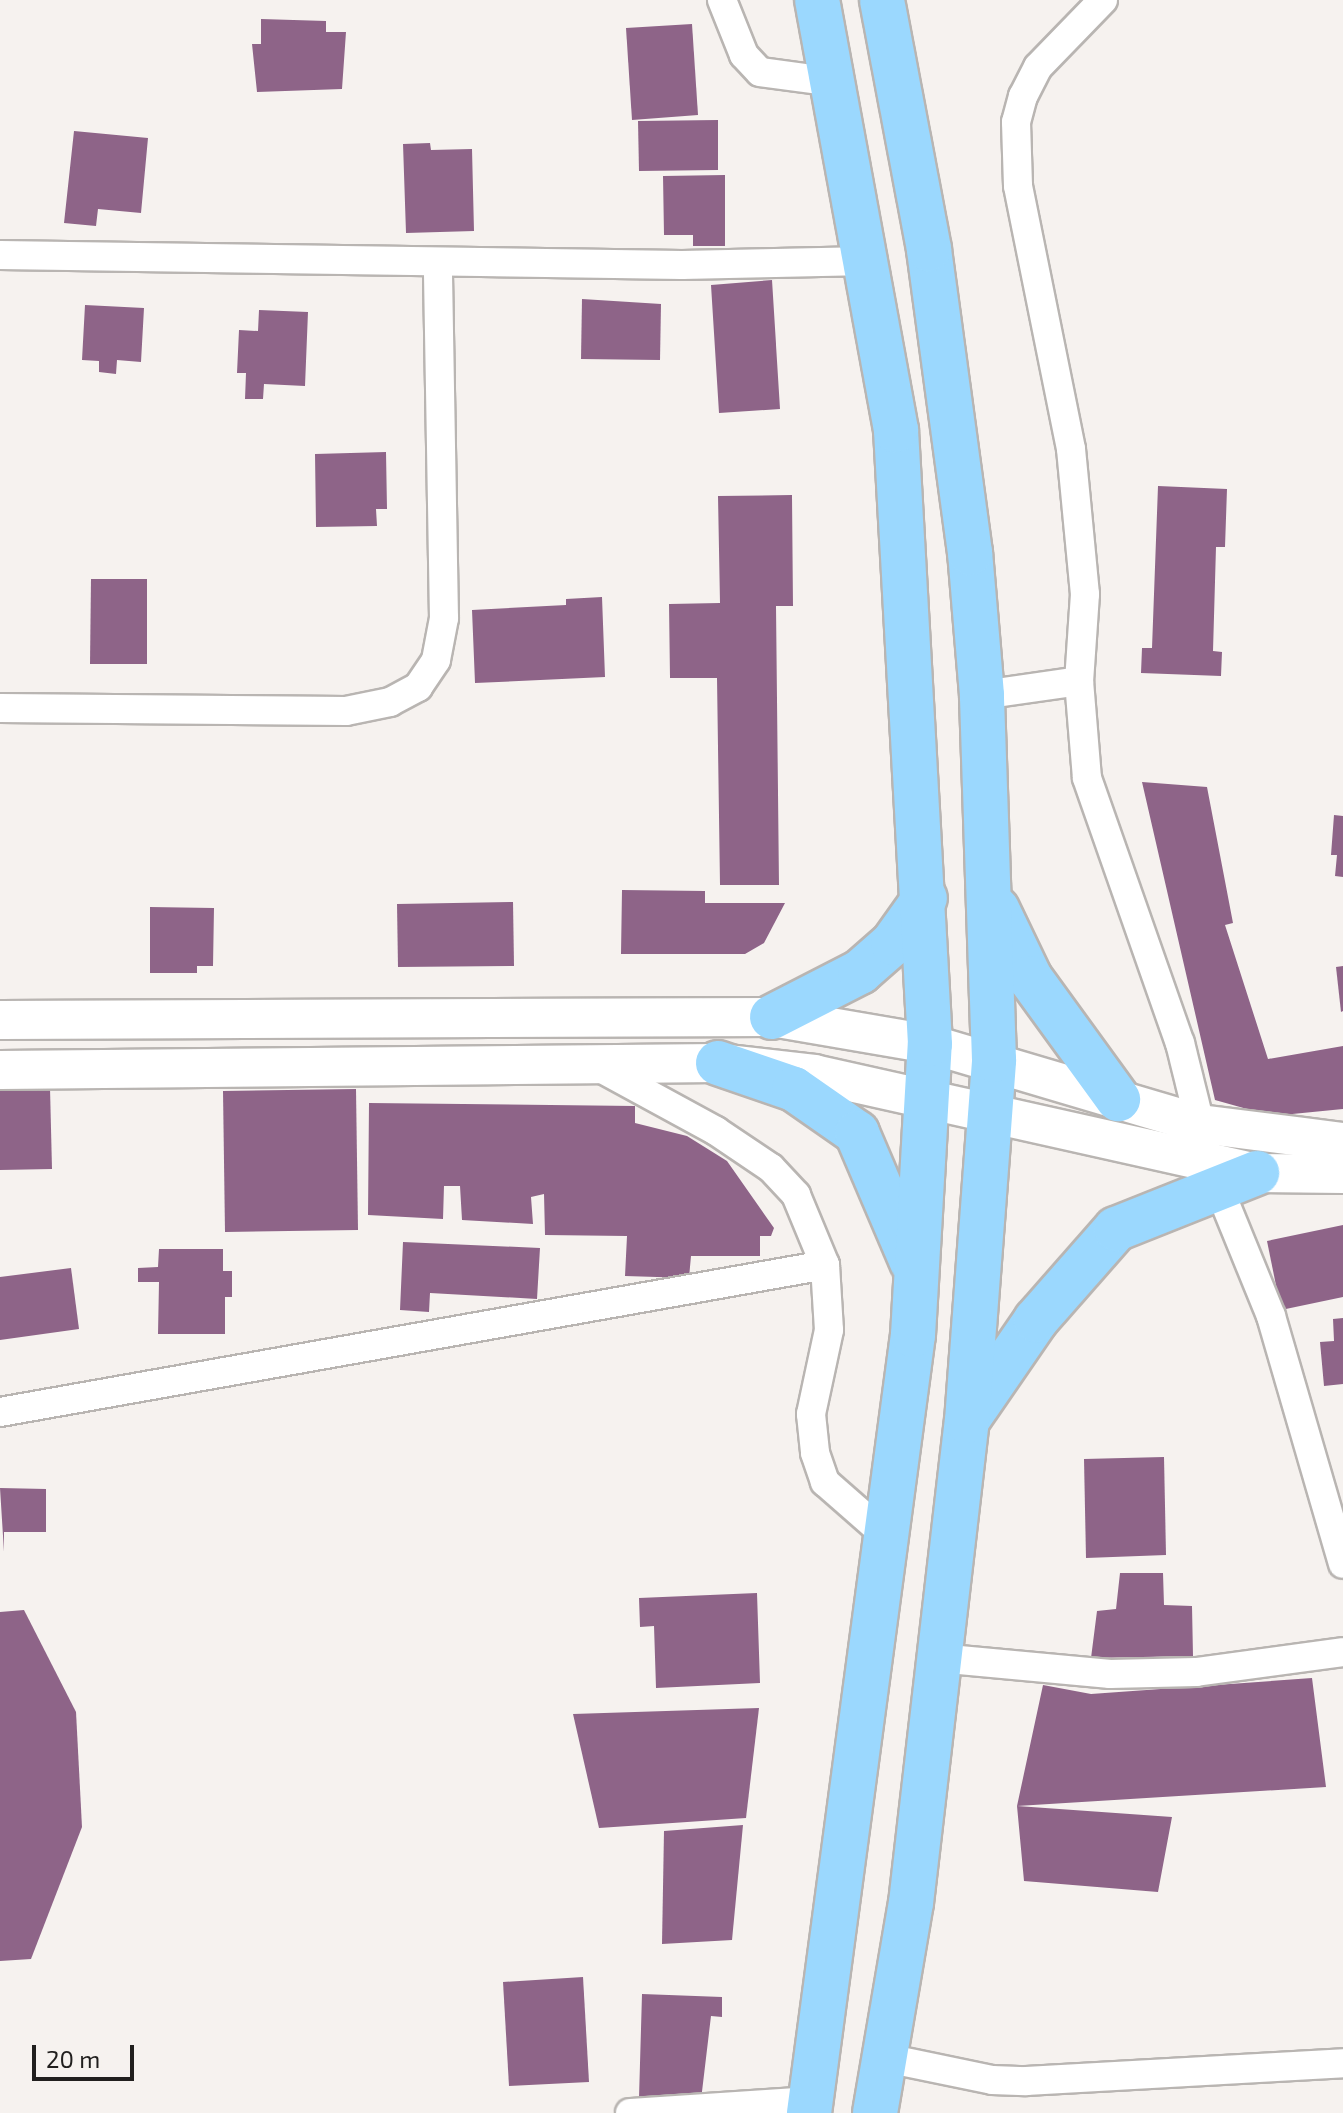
<!DOCTYPE html>
<html>
<head>
<meta charset="utf-8">
<style>
  body { margin:0 }
  #map { position:relative; width:1343px; height:2113px; overflow:hidden; background:#f6f2ef; font-family:"Exo 2",sans-serif }
  div>[style] { position:absolute }
  .building>* { inset:0; background:#8e6488 }
  .roads { filter:drop-shadow(2px 0 #b9b5b2) drop-shadow(-2px 0 #b9b5b2) drop-shadow(0 2px #b9b5b2) drop-shadow(0 -2px #b9b5b2) }
  .minor>* { height:28px; margin:-14px; padding:0 14px; transform-origin:14px; border-radius:14px; background:#fff }
  .secondary>* { height:38px; margin:-19px; padding:0 19px; transform-origin:19px; border-radius:19px; background:#fff }
  .trunk>* { height:44px; margin:-22px; padding:0 22px; transform-origin:22px; border-radius:22px; background:#9bd8fe }
  span { translate:-50% -50%; white-space:nowrap; text-align:center; line-height:1.15; -webkit-text-stroke:8px #f6f2ef; paint-order:stroke }
  .scale { position:absolute; left:32px; top:2045px; width:102px; height:36px; box-sizing:border-box; border:4px solid #211f1e; border-top:0; padding-left:10px; font-size:24px; line-height:28px; white-space:nowrap; color:#211f1e; -webkit-text-stroke:6px #f6f2ef; paint-order:stroke }
</style>
</head>
<body>
<div id="map">
  <div class="building">
    <i style="clip-path:polygon(261px 19px,326px 21px,326px 32px,346px 32px,342px 89px,257px 92px,252px 44px,261px 44px)"></i>
    <i style="clip-path:polygon(692px 24px,698px 115px,632px 120px,626px 28px)"></i>
    <i style="clip-path:polygon(718px 120px,718px 170px,639px 171px,638px 121px)"></i>
    <i style="clip-path:polygon(74px 131px,148px 138px,141px 213px,98px 209px,96px 226px,64px 223px)"></i>
    <i style="clip-path:polygon(430px 143px,431px 150px,472px 149px,474px 231px,406px 233px,403px 144px)"></i>
    <i style="clip-path:polygon(725px 175px,725px 246px,693px 246px,693px 235px,664px 235px,663px 176px)"></i>
    <i style="clip-path:polygon(772px 280px,780px 409px,719px 413px,711px 285px)"></i>
    <i style="clip-path:polygon(582px 299px,661px 304px,660px 360px,581px 359px)"></i>
    <i style="clip-path:polygon(85px 305px,144px 308px,141px 362px,117px 360px,116px 374px,99px 372px,99px 361px,82px 360px)"></i>
    <i style="clip-path:polygon(259px 310px,308px 312px,305px 386px,264px 384px,263px 399px,245px 399px,246px 373px,237px 373px,239px 330px,258px 331px)"></i>
    <i style="clip-path:polygon(386px 452px,387px 509px,376px 509px,377px 526px,316px 527px,315px 454px)"></i>
    <i style="clip-path:polygon(1158px 486px,1227px 489px,1225px 547px,1216px 547px,1213px 651px,1222px 652px,1221px 676px,1141px 673px,1142px 648px,1152px 648px)"></i>
    <i style="clip-path:polygon(792px 495px,793px 606px,776px 606px,779px 885px,720px 885px,717px 678px,670px 678px,669px 604px,720px 603px,718px 496px)"></i>
    <i style="clip-path:polygon(91px 579px,147px 579px,147px 664px,90px 664px)"></i>
    <i style="clip-path:polygon(602px 597px,605px 677px,475px 683px,472px 610px,566px 605px,566px 599px)"></i>
    <i style="clip-path:polygon(1142px 782px,1207px 787px,1233px 923px,1225px 925px,1268px 1059px,1343px 1046px,1343px 1109px,1272px 1116px,1215px 1100px)"></i>
    <i style="clip-path:polygon(1334px 815px,1343px 816px,1343px 877px,1335px 876px,1337px 855px,1331px 855px)"></i>
    <i style="clip-path:polygon(622px 890px,705px 891px,705px 903px,785px 903px,764px 943px,745px 954px,621px 954px)"></i>
    <i style="clip-path:polygon(513px 902px,514px 966px,398px 967px,397px 904px)"></i>
    <i style="clip-path:polygon(150px 907px,214px 908px,213px 966px,197px 966px,197px 973px,150px 973px)"></i>
    <i style="clip-path:polygon(1343px 966px,1343px 1011px,1341px 1012px,1336px 967px)"></i>
    <i style="clip-path:polygon(50px 1088px,52px 1169px,0 1170px,0 1089px)"></i>
    <i style="clip-path:polygon(356px 1089px,358px 1230px,225px 1232px,223px 1091px)"></i>
    <i style="clip-path:polygon(369px 1103px,635px 1106px,635px 1123px,687px 1136px,727px 1161px,774px 1228px,771px 1236px,760px 1236px,760px 1256px,691px 1256px,689px 1278px,625px 1276px,627px 1236px,545px 1235px,544px 1194px,531px 1197px,533px 1224px,462px 1220px,460px 1186px,444px 1186px,443px 1219px,368px 1215px)"></i>
    <i style="clip-path:polygon(1343px 1225px,1343px 1297px,1281px 1310px,1267px 1241px)"></i>
    <i style="clip-path:polygon(403px 1242px,540px 1248px,537px 1299px,430px 1293px,429px 1312px,400px 1310px)"></i>
    <i style="clip-path:polygon(159px 1249px,223px 1249px,223px 1271px,232px 1271px,232px 1297px,225px 1297px,225px 1334px,158px 1334px,159px 1282px,138px 1282px,138px 1268px,158px 1267px)"></i>
    <i style="clip-path:polygon(71px 1268px,79px 1329px,0 1340px,0 1277px)"></i>
    <i style="clip-path:polygon(1343px 1318px,1343px 1384px,1324px 1386px,1320px 1342px,1334px 1341px,1333px 1319px)"></i>
    <i style="clip-path:polygon(1164px 1457px,1166px 1555px,1086px 1558px,1084px 1459px)"></i>
    <i style="clip-path:polygon(0 1488px,46px 1489px,46px 1532px,4px 1532px,4px 1552px)"></i>
    <i style="clip-path:polygon(1120px 1573px,1163px 1573px,1164px 1605px,1192px 1606px,1193px 1656px,1091px 1658px,1097px 1611px,1116px 1609px)"></i>
    <i style="clip-path:polygon(757px 1593px,760px 1683px,656px 1688px,654px 1626px,640px 1627px,639px 1598px)"></i>
    <i style="clip-path:polygon(24px 1610px,76px 1712px,82px 1827px,31px 1959px,0 1961px,0 1612px)"></i>
    <i style="clip-path:polygon(1312px 1678px,1326px 1787px,1017px 1806px,1172px 1817px,1158px 1892px,1024px 1881px,1017px 1806px,1043px 1685px,1091px 1694px)"></i>
    <i style="clip-path:polygon(759px 1708px,746px 1818px,599px 1828px,573px 1714px)"></i>
    <i style="clip-path:polygon(743px 1825px,732px 1940px,662px 1944px,664px 1831px)"></i>
    <i style="clip-path:polygon(583px 1977px,589px 2082px,509px 2086px,503px 1982px)"></i>
    <i style="clip-path:polygon(642px 1994px,722px 1997px,722px 2017px,711px 2016px,701px 2100px,639px 2098px)"></i>
  </div>
  <div class="roads">
    <div class="minor">
      <i style="left:722px;top:0;width:59px;rotate:68.2deg"></i>
      <i style="left:744px;top:55px;width:23px;rotate:47deg"></i>
      <i style="left:760px;top:72px;width:76px;rotate:7.6deg"></i>
      <i style="left:1103px;top:0;width:93px;rotate:134.1deg"></i>
      <i style="left:1038px;top:67px;width:33px;rotate:117deg"></i>
      <i style="left:1023px;top:96px;width:27px;rotate:105deg"></i>
      <i style="left:1016px;top:122px;width:64px;rotate:88.2deg"></i>
      <i style="left:1018px;top:186px;width:268px;rotate:78.6deg"></i>
      <i style="left:1071px;top:449px;width:146px;rotate:84.5deg"></i>
      <i style="left:1085px;top:594px;width:87px;rotate:93.9deg"></i>
      <i style="left:1079px;top:681px;width:97px;rotate:85.3deg"></i>
      <i style="left:1087px;top:778px;width:281px;rotate:70.7deg"></i>
      <i style="left:1180px;top:1043px;width:83px;rotate:76.1deg"></i>
      <i style="left:0;top:255px;width:682px;rotate:0.84deg"></i>
      <i style="left:682px;top:265px;width:186px;rotate:-1.2deg"></i>
      <i style="left:982px;top:695px;width:98px;rotate:-8.2deg"></i>
      <i style="left:0;top:708px;width:346px;rotate:0.5deg"></i>
      <i style="left:346px;top:711px;width:45px;rotate:-11.6deg"></i>
      <i style="left:390px;top:702px;width:32px;rotate:-28deg"></i>
      <i style="left:418px;top:687px;width:32px;rotate:-56deg"></i>
      <i style="left:436px;top:660px;width:43px;rotate:-79.2deg"></i>
      <i style="left:444px;top:618px;width:356px;rotate:-91deg"></i>
      <i style="left:595px;top:1065px;width:138px;rotate:28.6deg"></i>
      <i style="left:716px;top:1131px;width:66px;rotate:33.9deg"></i>
      <i style="left:771px;top:1168px;width:37px;rotate:47deg"></i>
      <i style="left:796px;top:1195px;width:76px;rotate:67.5deg"></i>
      <i style="left:825px;top:1265px;width:65px;rotate:86.5deg"></i>
      <i style="left:829px;top:1330px;width:86px;rotate:102.1deg"></i>
      <i style="left:811px;top:1414px;width:39px;rotate:84deg"></i>
      <i style="left:815px;top:1453px;width:31px;rotate:71deg"></i>
      <i style="left:825px;top:1482px;width:85px;rotate:41.2deg"></i>
      <i style="left:1220px;top:1191px;width:135px;rotate:67.8deg"></i>
      <i style="left:1271px;top:1316px;width:258px;rotate:73.8deg"></i>
      <i style="left:0;top:1412px;width:838px;rotate:-10.1deg"></i>
      <i style="left:938px;top:1658px;width:173px;rotate:5.3deg"></i>
      <i style="left:1110px;top:1674px;width:86px;rotate:-1.3deg"></i>
      <i style="left:1196px;top:1672px;width:148px;rotate:-7.7deg"></i>
      <i style="left:886px;top:2058px;width:108px;rotate:11.7deg"></i>
      <i style="left:992px;top:2080px;width:34px;rotate:2deg"></i>
      <i style="left:1026px;top:2081px;width:318px;rotate:-3.2deg"></i>
      <i style="left:630px;top:2113px;width:183px;rotate:-3.8deg"></i>
    </div>
    <div class="secondary">
      <i style="left:0;top:1020px;width:772px;rotate:-0.22deg"></i>
      <i style="left:772px;top:1017px;width:160px;rotate:9.7deg"></i>
      <i style="left:930px;top:1044px;width:282px;rotate:16.5deg"></i>
      <i style="left:1200px;top:1124px;width:144px;rotate:7.2deg"></i>
      <i style="left:0;top:1070px;width:718px;rotate:-0.56deg"></i>
      <i style="left:718px;top:1063px;width:97px;rotate:6.5deg"></i>
      <i style="left:814px;top:1074px;width:454px;rotate:12.6deg"></i>
      <i style="left:1257px;top:1173px;width:86px;rotate:0.7deg"></i>
    </div>
    <div class="trunk">
      <i style="left:997px;top:909px;width:76px;rotate:64.4deg"></i>
      <i style="left:1030px;top:978px;width:150px;rotate:54deg"></i>
      <i style="left:772px;top:1017px;width:99px;rotate:-27.1deg"></i>
      <i style="left:860px;top:972px;width:44px;rotate:-41.3deg"></i>
      <i style="left:893px;top:943px;width:55px;rotate:-54.6deg"></i>
      <i style="left:718px;top:1063px;width:80px;rotate:18.9deg"></i>
      <i style="left:794px;top:1089px;width:77px;rotate:34.9deg"></i>
      <i style="left:857px;top:1133px;width:140px;rotate:66.9deg"></i>
      <i style="left:968px;top:1419px;width:120px;rotate:-55.5deg"></i>
      <i style="left:1036px;top:1320px;width:121px;rotate:-48.7deg"></i>
      <i style="left:1116px;top:1229px;width:152px;rotate:-21.7deg"></i>
      <i style="left:809px;top:2113px;width:785px;rotate:-82.39deg"></i>
      <i style="left:913px;top:1335px;width:291px;rotate:-86.7deg"></i>
      <i style="left:930px;top:1044px;width:615px;rotate:-93.17deg"></i>
      <i style="left:896px;top:430px;width:437px;rotate:-100.4deg"></i>
      <i style="left:875px;top:2113px;width:213px;rotate:-80.3deg"></i>
      <i style="left:911px;top:1903px;width:485px;rotate:-83.4deg"></i>
      <i style="left:967px;top:1421px;width:362px;rotate:-85.7deg"></i>
      <i style="left:994px;top:1060px;width:365px;rotate:-91.9deg"></i>
      <i style="left:982px;top:695px;width:143px;rotate:-94.8deg"></i>
      <i style="left:970px;top:553px;width:307px;rotate:-97.7deg"></i>
      <i style="left:929px;top:249px;width:253px;rotate:-100.7deg"></i>
    </div>
  </div>
  <div class="scale">20 m</div>
</div>
</body>
</html>
